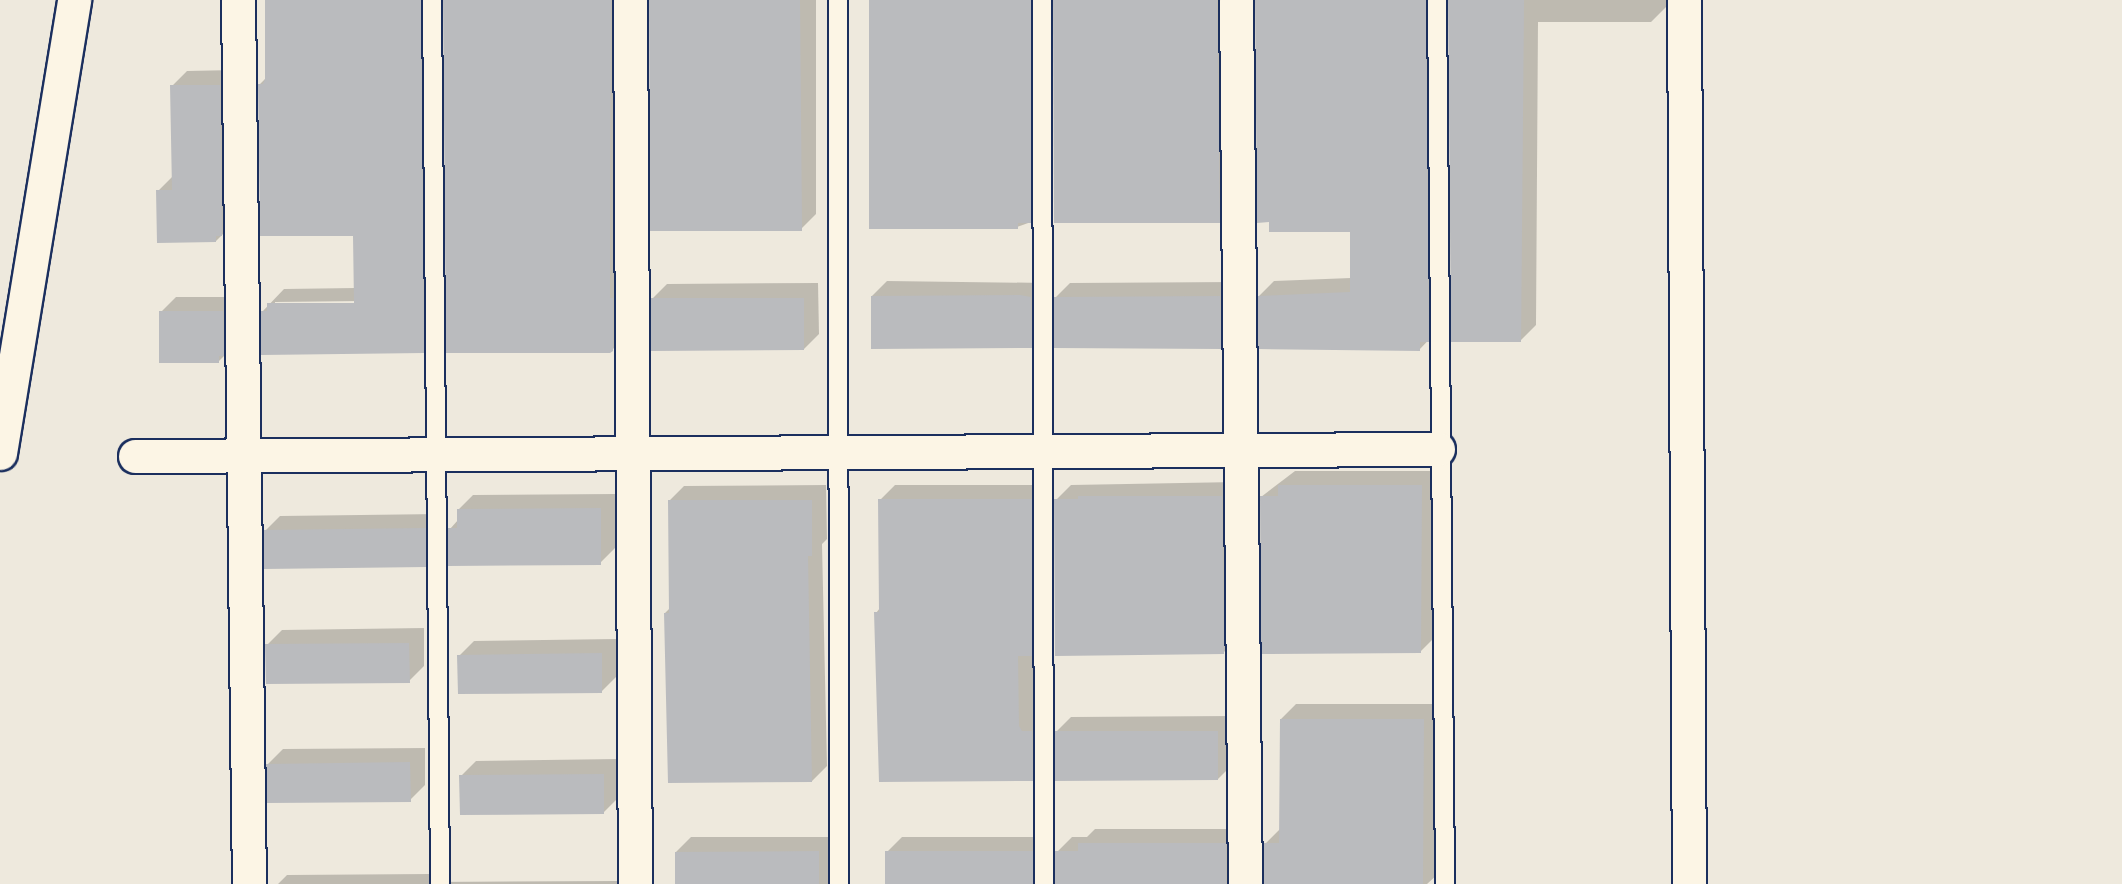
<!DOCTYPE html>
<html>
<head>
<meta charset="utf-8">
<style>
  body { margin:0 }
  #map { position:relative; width:2122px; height:884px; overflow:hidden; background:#eee9dd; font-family:"Indie Flower",sans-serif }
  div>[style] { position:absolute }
  .shadow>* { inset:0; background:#0003 }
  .building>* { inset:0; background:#babbbe }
  .roads { filter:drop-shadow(2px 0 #1b2f5e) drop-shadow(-2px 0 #1b2f5e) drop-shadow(0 2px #1b2f5e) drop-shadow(0 -2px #1b2f5e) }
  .lane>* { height:18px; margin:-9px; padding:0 9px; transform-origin:9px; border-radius:9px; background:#fcf5e5 }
  .street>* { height:33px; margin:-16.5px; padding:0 16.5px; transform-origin:16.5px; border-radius:16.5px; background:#fcf5e5 }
  .secondary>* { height:33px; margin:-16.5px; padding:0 16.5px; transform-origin:16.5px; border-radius:16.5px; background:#fcf5e5 }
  span { translate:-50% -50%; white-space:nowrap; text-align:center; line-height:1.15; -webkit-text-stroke:6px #fcf5e5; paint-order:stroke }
</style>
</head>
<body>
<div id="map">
  <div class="shadow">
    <i style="clip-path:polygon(evenodd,266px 0,435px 0,438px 337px,423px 352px,262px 312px,284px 289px,355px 288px,355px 234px,259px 85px,266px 78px,266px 0,361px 301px,361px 304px,275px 305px,275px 302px,361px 301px)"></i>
    <i style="clip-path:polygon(445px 0,626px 0,628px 334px,613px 349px)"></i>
    <i style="clip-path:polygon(650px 0,816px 0,816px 214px,801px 229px)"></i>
    <i style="clip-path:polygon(870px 0,1047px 0,1046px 207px,1031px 222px,1017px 227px)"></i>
    <i style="clip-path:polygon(1055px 0,1232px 0,1234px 206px,1219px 221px)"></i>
    <i style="clip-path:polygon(1256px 0,1440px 0,1443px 325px,1419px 350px,1259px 296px,1274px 281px,1351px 278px,1351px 230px)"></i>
    <i style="clip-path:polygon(1450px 0,1666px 0,1666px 7px,1651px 22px,1538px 22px,1536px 325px,1521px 340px)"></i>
    <i style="clip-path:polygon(235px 70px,231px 226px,216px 241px,158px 191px,173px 176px,172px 86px,187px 71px)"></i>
    <i style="clip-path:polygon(887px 281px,1046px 283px,1046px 332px,1031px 347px,872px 296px)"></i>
    <i style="clip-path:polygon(1235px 282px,1235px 332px,1220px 347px,1055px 298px,1070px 283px)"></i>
    <i style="clip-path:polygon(818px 283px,819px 334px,804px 349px,652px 299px,667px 284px)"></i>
    <i style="clip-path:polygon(176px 297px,238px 297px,233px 347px,218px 362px,161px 312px)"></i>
    <i style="clip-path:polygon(1295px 471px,1437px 471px,1435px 637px,1420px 652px,1261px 497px)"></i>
    <i style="clip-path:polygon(1237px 482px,1238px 638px,1223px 653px,1056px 500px,1071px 485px)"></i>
    <i style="clip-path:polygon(826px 485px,827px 539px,822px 544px,827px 766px,812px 781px,665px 613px,670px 608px,669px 501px,684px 486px)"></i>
    <i style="clip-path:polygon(895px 485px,1046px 485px,1047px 639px,1033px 653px,1033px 710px,1047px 765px,1032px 780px,876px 613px,880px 608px,880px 500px)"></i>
    <i style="clip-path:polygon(615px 494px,615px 548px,600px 563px,450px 529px,458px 520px,458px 510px,473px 495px)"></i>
    <i style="clip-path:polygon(440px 514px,440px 550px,425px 565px,265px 531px,280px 516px)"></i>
    <i style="clip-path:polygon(424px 628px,424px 666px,409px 681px,267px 645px,282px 630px)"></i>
    <i style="clip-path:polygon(616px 639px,616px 677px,601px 692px,459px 656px,474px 641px)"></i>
    <i style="clip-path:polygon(1296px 704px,1438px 704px,1438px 874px,1427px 884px,1264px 884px,1265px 844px,1280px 829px,1281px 719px)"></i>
    <i style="clip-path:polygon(1232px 716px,1233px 764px,1218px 779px,1056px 732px,1071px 717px)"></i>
    <i style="clip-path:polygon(425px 748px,425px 785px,410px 800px,268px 764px,283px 749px)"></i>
    <i style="clip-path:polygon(618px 759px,619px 797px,604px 812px,461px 776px,476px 761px)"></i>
    <i style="clip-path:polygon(1095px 829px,1240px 829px,1233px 884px,1057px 884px,1057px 852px,1072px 837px,1087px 837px)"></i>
    <i style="clip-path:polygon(691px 837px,833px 837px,833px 884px,677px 884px,676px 852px)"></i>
    <i style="clip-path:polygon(902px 837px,1047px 837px,1046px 884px,886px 884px,887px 852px)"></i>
    <i style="clip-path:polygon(429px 874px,429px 882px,618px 881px,618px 884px,278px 884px,287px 875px)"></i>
  </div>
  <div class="building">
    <i style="clip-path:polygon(265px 0,421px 0,424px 353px,261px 355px,261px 311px,267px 311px,267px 303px,354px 303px,353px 236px,260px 236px,258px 84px,263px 84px,265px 79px)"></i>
    <i style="clip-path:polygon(443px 0,611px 0,610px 298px,613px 298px,613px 351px,610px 353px,446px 353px)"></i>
    <i style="clip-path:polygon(649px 0,800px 0,802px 231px,650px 231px)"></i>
    <i style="clip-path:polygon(869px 0,1031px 0,1031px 223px,1018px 223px,1018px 229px,869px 229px)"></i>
    <i style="clip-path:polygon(1053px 0,1217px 0,1220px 223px,1054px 223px)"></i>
    <i style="clip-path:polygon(1255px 0,1426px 0,1429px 342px,1420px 342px,1420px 351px,1258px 349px,1258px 296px,1350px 292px,1350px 232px,1269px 232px,1269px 222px,1257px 223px)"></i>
    <i style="clip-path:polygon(1448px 0,1524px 0,1521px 342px,1451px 342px)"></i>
    <i style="clip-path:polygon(170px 85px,220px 85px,222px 236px,216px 236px,216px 242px,157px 243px,156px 190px,172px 190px)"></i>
    <i style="clip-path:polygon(1020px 295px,1031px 297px,1032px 348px,871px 349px,871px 296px)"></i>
    <i style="clip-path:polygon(1220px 296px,1221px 349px,1054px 348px,1054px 297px)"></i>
    <i style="clip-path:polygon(650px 298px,804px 298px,804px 350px,651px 351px)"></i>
    <i style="clip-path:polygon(159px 311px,223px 311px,224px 356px,219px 356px,219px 363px,159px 363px)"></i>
    <i style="clip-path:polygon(1278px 485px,1422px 485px,1421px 653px,1261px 654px,1260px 496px,1278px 496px)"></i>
    <i style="clip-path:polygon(1078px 496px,1222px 496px,1224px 654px,1055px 656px,1054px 499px,1078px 499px)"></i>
    <i style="clip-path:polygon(878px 499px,1032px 499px,1032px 656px,1018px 656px,1019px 726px,1022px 731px,1032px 731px,1033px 781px,879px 782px,874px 612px,879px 612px)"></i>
    <i style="clip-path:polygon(668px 500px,812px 500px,812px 556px,808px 556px,812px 782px,668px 783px,664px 613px,669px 613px)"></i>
    <i style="clip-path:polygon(601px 508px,601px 565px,448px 566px,448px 528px,457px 528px,457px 509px)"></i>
    <i style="clip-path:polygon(426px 528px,426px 567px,264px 569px,263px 530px)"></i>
    <i style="clip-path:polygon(409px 643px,410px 683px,266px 684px,265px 644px)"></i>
    <i style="clip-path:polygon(602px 653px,602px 693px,458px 694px,457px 655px)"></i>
    <i style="clip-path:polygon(1280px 719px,1424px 719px,1423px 884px,1264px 884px,1263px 843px,1279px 843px)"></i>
    <i style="clip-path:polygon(1055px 731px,1218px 731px,1218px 780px,1055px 781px)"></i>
    <i style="clip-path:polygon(410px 762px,411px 802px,267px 803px,266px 764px)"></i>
    <i style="clip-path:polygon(604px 774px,604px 814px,460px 815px,459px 775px)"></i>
    <i style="clip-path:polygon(1078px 843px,1226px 843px,1226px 884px,1055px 884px,1055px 851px,1078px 851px)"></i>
    <i style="clip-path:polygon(819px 851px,819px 884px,675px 884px,675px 852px)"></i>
    <i style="clip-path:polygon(885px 851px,1033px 851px,1033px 884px,885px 884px)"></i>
  </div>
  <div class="roads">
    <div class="lane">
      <i style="left:432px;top:0;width:884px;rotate:89.48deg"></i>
      <i style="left:838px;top:0;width:884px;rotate:89.94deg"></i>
      <i style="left:1042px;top:0;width:884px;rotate:89.87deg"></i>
      <i style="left:1437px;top:0;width:884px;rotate:89.48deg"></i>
    </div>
    <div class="street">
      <i style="left:238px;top:0;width:884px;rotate:89.29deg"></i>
      <i style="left:630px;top:0;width:884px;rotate:89.68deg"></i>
      <i style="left:1236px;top:0;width:884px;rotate:89.42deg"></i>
      <i style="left:0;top:453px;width:459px;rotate:-80.7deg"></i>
      <i style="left:135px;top:456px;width:1303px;rotate:-0.31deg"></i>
    </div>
    <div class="secondary">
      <i style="left:1684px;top:0;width:884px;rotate:89.68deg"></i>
    </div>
  </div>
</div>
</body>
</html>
